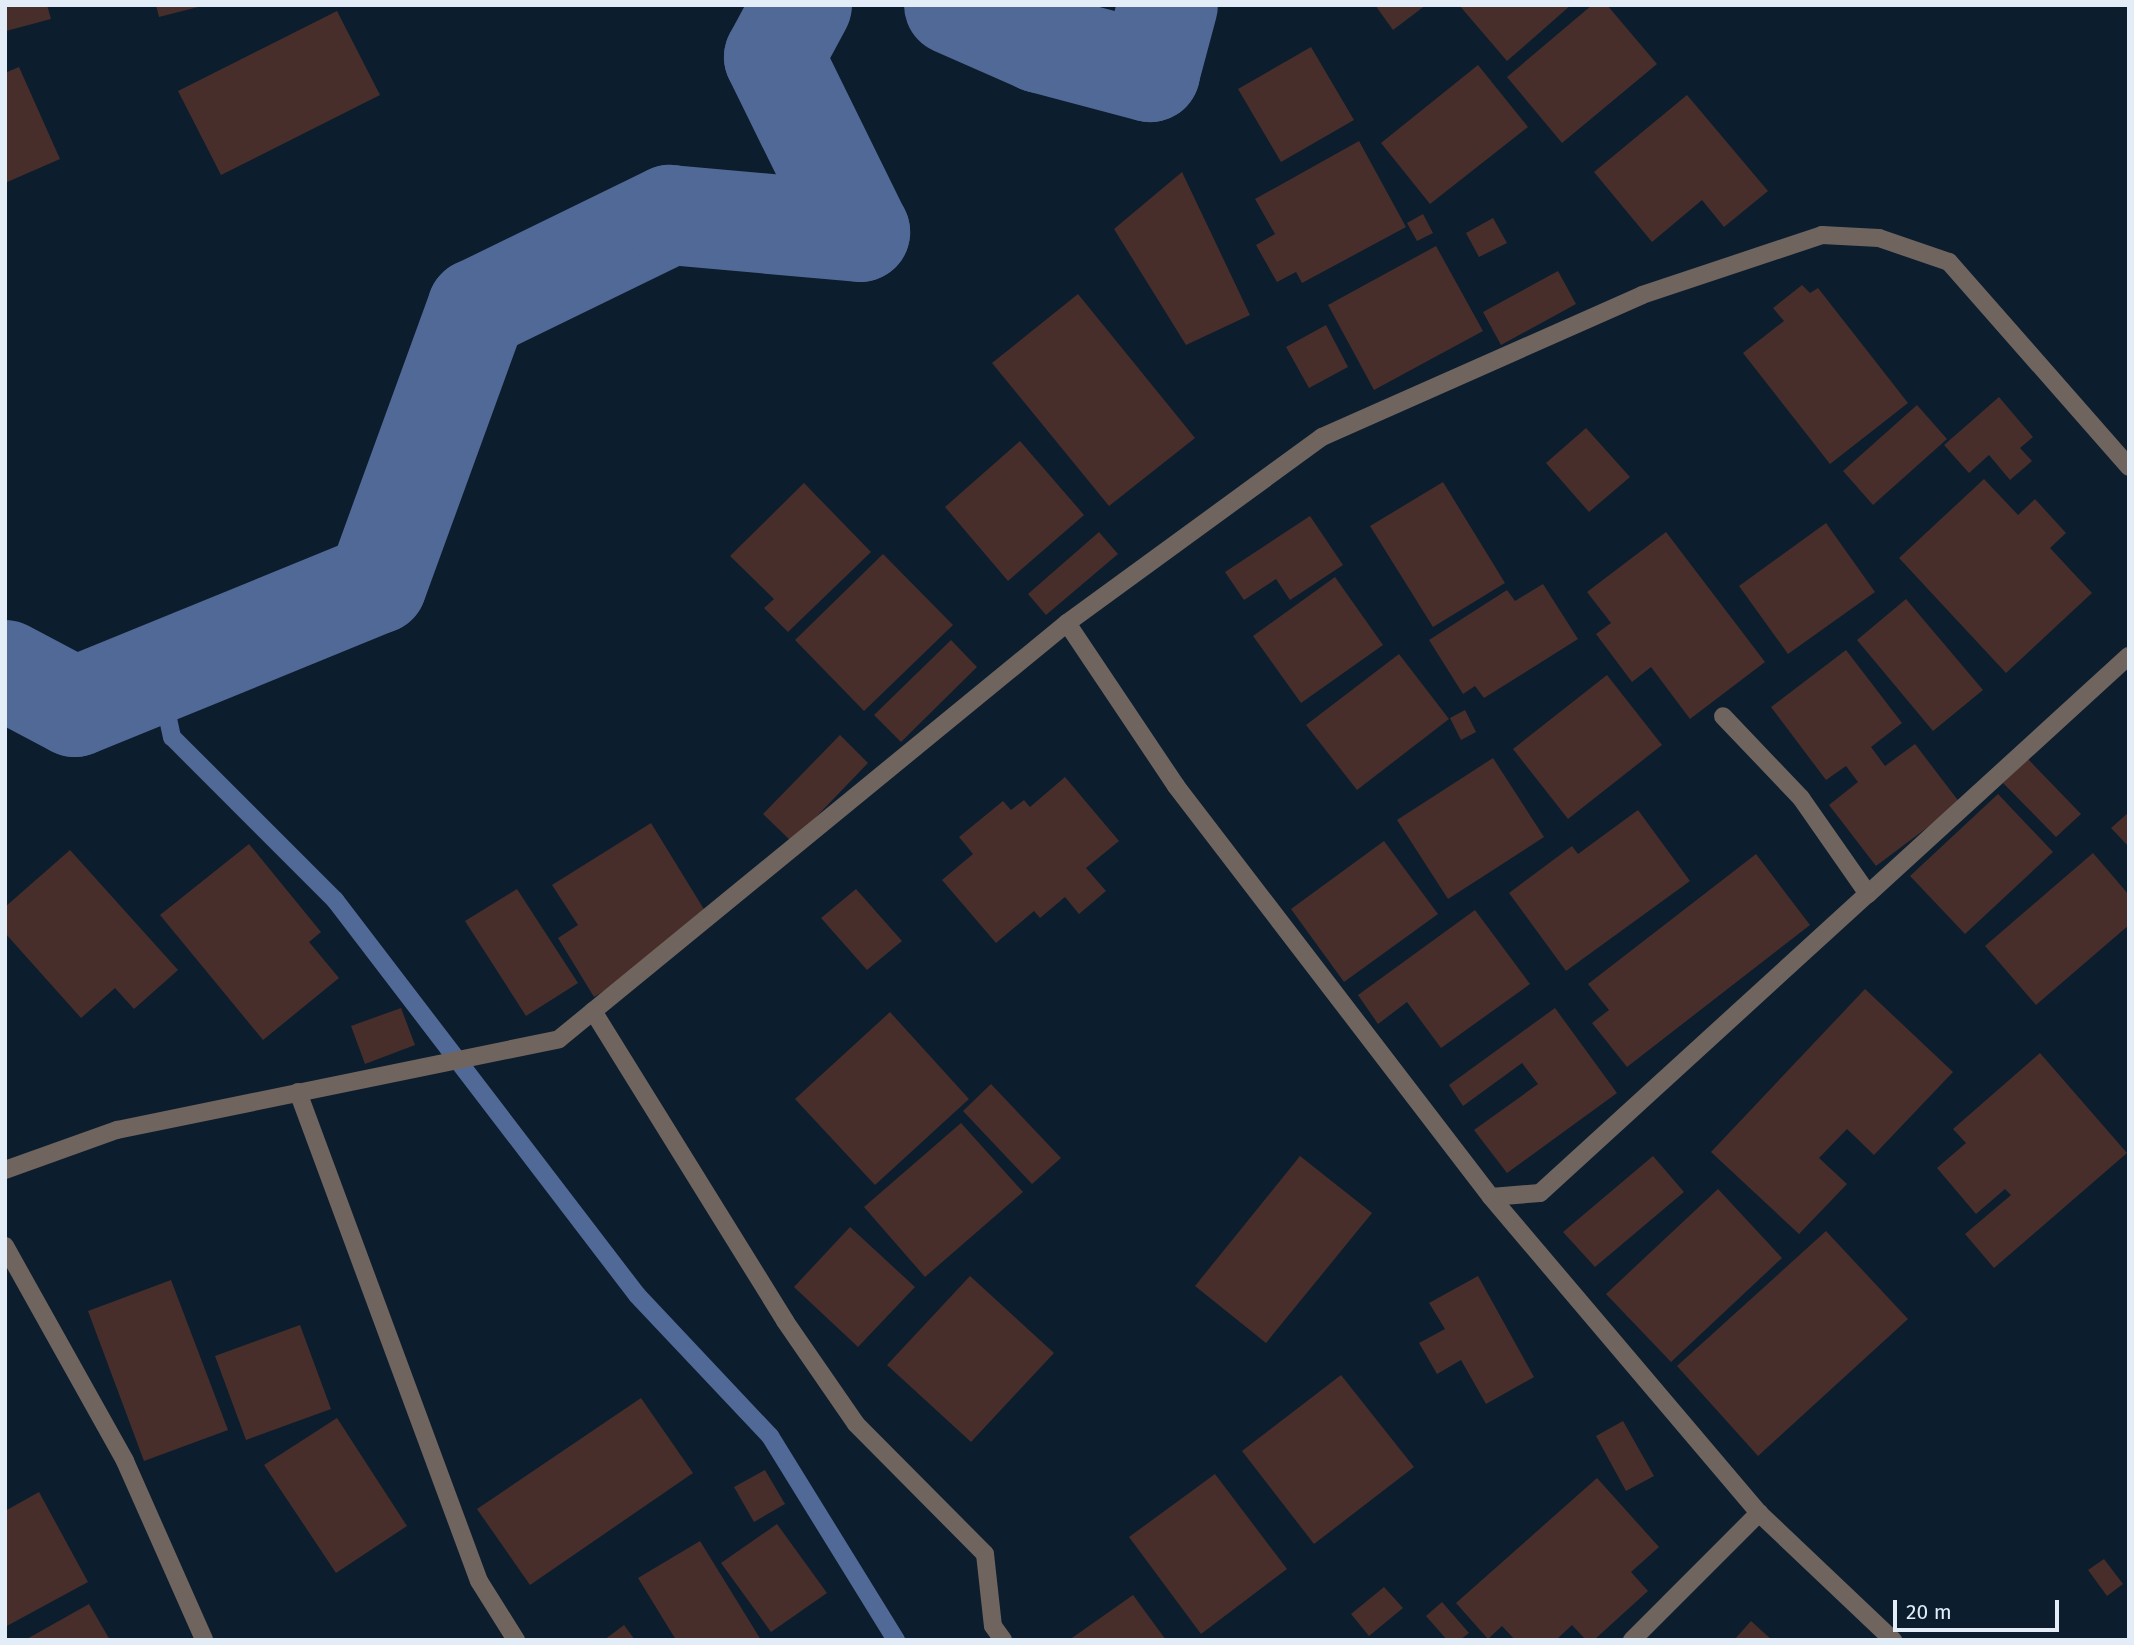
<!DOCTYPE html>
<html>
<head>
<meta charset="utf-8">
<style>
  body { margin:0 }
  #map { position:relative; width:2134px; height:1645px; overflow:hidden; background:#0c1d2d; font-family:"Fira Sans",sans-serif }
  div>[style] { position:absolute }
  .stream>* { height:18px; margin:-9px; padding:0 9px; transform-origin:9px; border-radius:9px; background:#516996 }
  .river>* { height:100px; margin:-50px; padding:0 50px; transform-origin:50px; border-radius:50px; background:#516996 }
  .building>* { inset:0; background:#472e2a }
  .minor>* { height:18px; margin:-9px; padding:0 9px; transform-origin:9px; border-radius:9px; background:#70645f }
  span { translate:-50% -50%; white-space:nowrap; text-align:center; line-height:1.15; -webkit-text-stroke:7px #0c1d2d; paint-order:stroke }
  .frame { position:absolute; inset:0; border:7px solid #e2edf8; pointer-events:none }
  .scale { position:absolute; left:1893px; top:1600px; width:166px; height:32px; box-sizing:border-box; border:4px solid #e2edf8; border-top:0; padding-left:9px; font-size:21px; line-height:24px; white-space:nowrap; color:#e2edf8; -webkit-text-stroke:5px #0c1d2d; paint-order:stroke }
</style>
</head>
<body>
<div id="map">
  <div class="stream">
    <i style="left:158px;top:673px;width:66px;rotate:77.7deg"></i>
    <i style="left:172px;top:737px;width:231px;rotate:45deg"></i>
    <i style="left:335px;top:900px;width:497px;rotate:52.6deg"></i>
    <i style="left:637px;top:1295px;width:194px;rotate:46.7deg"></i>
    <i style="left:770px;top:1436px;width:240px;rotate:58.3deg"></i>
  </div>
  <div class="river">
    <i style="left:954px;top:5px;width:94px;rotate:23.8deg"></i>
    <i style="left:1040px;top:43px;width:114px;rotate:14.8deg"></i>
    <i style="left:1150px;top:72px;width:69px;rotate:-75deg"></i>
    <i style="left:5px;top:670px;width:79px;rotate:27.9deg"></i>
    <i style="left:75px;top:707px;width:326px;rotate:-22.2deg"></i>
    <i style="left:377px;top:584px;width:293px;rotate:-70deg"></i>
    <i style="left:477px;top:309px;width:215px;rotate:-26deg"></i>
    <i style="left:670px;top:215px;width:191px;rotate:5.1deg"></i>
    <i style="left:860px;top:232px;width:195px;rotate:-116.2deg"></i>
    <i style="left:774px;top:57px;width:59px;rotate:-61.7deg"></i>
  </div>
  <div class="building">
    <i style="clip-path:polygon(5px 5px,47px 5px,51px 19px,6px 31px)"></i>
    <i style="clip-path:polygon(156px 5px,201px 5px,202px 6px,159px 17px)"></i>
    <i style="clip-path:polygon(1375px 5px,1426px 5px,1393px 30px)"></i>
    <i style="clip-path:polygon(1459px 5px,1571px 5px,1507px 61px)"></i>
    <i style="clip-path:polygon(1592px 5px,1607px 5px,1657px 64px,1562px 143px,1507px 77px)"></i>
    <i style="clip-path:polygon(337px 11px,380px 95px,221px 175px,178px 91px)"></i>
    <i style="clip-path:polygon(1311px 47px,1354px 120px,1281px 162px,1238px 89px)"></i>
    <i style="clip-path:polygon(1478px 65px,1528px 127px,1430px 204px,1381px 143px)"></i>
    <i style="clip-path:polygon(19px 67px,60px 159px,5px 183px,5px 73px)"></i>
    <i style="clip-path:polygon(1687px 95px,1768px 191px,1724px 227px,1702px 200px,1652px 242px,1594px 172px)"></i>
    <i style="clip-path:polygon(1359px 141px,1406px 227px,1302px 283px,1296px 272px,1277px 282px,1256px 245px,1275px 234px,1255px 199px)"></i>
    <i style="clip-path:polygon(1182px 172px,1250px 315px,1186px 345px,1114px 229px)"></i>
    <i style="clip-path:polygon(1423px 214px,1433px 233px,1417px 241px,1407px 223px)"></i>
    <i style="clip-path:polygon(1493px 218px,1507px 243px,1479px 257px,1466px 233px)"></i>
    <i style="clip-path:polygon(1436px 246px,1483px 331px,1374px 390px,1328px 305px)"></i>
    <i style="clip-path:polygon(1558px 271px,1576px 304px,1501px 345px,1483px 312px)"></i>
    <i style="clip-path:polygon(1802px 285px,1810px 293px,1818px 288px,1908px 403px,1830px 464px,1743px 353px,1784px 321px,1773px 308px)"></i>
    <i style="clip-path:polygon(1078px 294px,1195px 438px,1109px 506px,992px 363px)"></i>
    <i style="clip-path:polygon(1326px 325px,1348px 367px,1309px 388px,1286px 347px)"></i>
    <i style="clip-path:polygon(1999px 397px,2033px 437px,2020px 448px,2032px 461px,2010px 480px,1989px 455px,1969px 473px,1944px 445px)"></i>
    <i style="clip-path:polygon(1917px 405px,1947px 439px,1873px 505px,1843px 471px)"></i>
    <i style="clip-path:polygon(1586px 428px,1630px 477px,1589px 512px,1546px 463px)"></i>
    <i style="clip-path:polygon(1020px 441px,1084px 515px,1008px 581px,945px 507px)"></i>
    <i style="clip-path:polygon(1984px 479px,2018px 515px,2035px 499px,2066px 533px,2050px 548px,2092px 593px,2006px 673px,1899px 558px)"></i>
    <i style="clip-path:polygon(1443px 482px,1505px 583px,1433px 627px,1370px 526px)"></i>
    <i style="clip-path:polygon(804px 483px,871px 552px,788px 632px,764px 608px,774px 599px,730px 556px)"></i>
    <i style="clip-path:polygon(1310px 516px,1343px 565px,1290px 600px,1276px 579px,1244px 600px,1225px 572px)"></i>
    <i style="clip-path:polygon(1826px 523px,1875px 592px,1788px 654px,1739px 586px)"></i>
    <i style="clip-path:polygon(1099px 532px,1118px 554px,1046px 615px,1028px 594px)"></i>
    <i style="clip-path:polygon(1666px 532px,1765px 662px,1690px 719px,1651px 667px,1632px 682px,1596px 634px,1611px 623px,1587px 592px)"></i>
    <i style="clip-path:polygon(883px 554px,953px 625px,864px 711px,795px 640px)"></i>
    <i style="clip-path:polygon(1335px 577px,1383px 645px,1301px 703px,1253px 636px)"></i>
    <i style="clip-path:polygon(1543px 584px,1578px 639px,1484px 698px,1475px 686px,1463px 694px,1429px 640px,1507px 590px,1515px 601px)"></i>
    <i style="clip-path:polygon(1906px 599px,1983px 690px,1933px 731px,1857px 640px)"></i>
    <i style="clip-path:polygon(951px 640px,977px 667px,901px 742px,874px 715px)"></i>
    <i style="clip-path:polygon(1846px 650px,1902px 723px,1871px 747px,1885px 766px,1915px 744px,1960px 803px,1876px 866px,1829px 805px,1858px 782px,1846px 766px,1826px 780px,1771px 707px)"></i>
    <i style="clip-path:polygon(1399px 654px,1449px 719px,1357px 790px,1306px 725px)"></i>
    <i style="clip-path:polygon(1607px 675px,1662px 745px,1568px 819px,1513px 749px)"></i>
    <i style="clip-path:polygon(1465px 710px,1476px 732px,1461px 740px,1450px 718px)"></i>
    <i style="clip-path:polygon(840px 735px,868px 763px,792px 842px,763px 814px)"></i>
    <i style="clip-path:polygon(1493px 758px,1544px 837px,1448px 899px,1397px 820px)"></i>
    <i style="clip-path:polygon(2028px 759px,2081px 814px,2056px 837px,2003px 783px)"></i>
    <i style="clip-path:polygon(1065px 777px,1119px 841px,1086px 868px,1106px 891px,1079px 914px,1065px 897px,1040px 918px,1034px 911px,996px 943px,942px 880px,973px 854px,959px 837px,1003px 801px,1011px 810px,1024px 800px,1030px 807px)"></i>
    <i style="clip-path:polygon(1998px 794px,2053px 852px,1965px 934px,1910px 876px)"></i>
    <i style="clip-path:polygon(1638px 810px,1690px 881px,1566px 971px,1509px 893px,1572px 846px,1578px 854px)"></i>
    <i style="clip-path:polygon(2129px 812px,2129px 847px,2111px 828px)"></i>
    <i style="clip-path:polygon(651px 823px,713px 924px,594px 997px,558px 938px,578px 925px,552px 885px)"></i>
    <i style="clip-path:polygon(1384px 841px,1438px 914px,1344px 982px,1291px 909px)"></i>
    <i style="clip-path:polygon(249px 844px,321px 932px,309px 942px,339px 978px,263px 1040px,160px 915px)"></i>
    <i style="clip-path:polygon(70px 850px,178px 970px,134px 1009px,115px 988px,81px 1018px,5px 933px,5px 907px)"></i>
    <i style="clip-path:polygon(2093px 853px,2129px 895px,2129px 925px,2036px 1005px,1985px 946px)"></i>
    <i style="clip-path:polygon(1756px 854px,1810px 925px,1627px 1067px,1592px 1023px,1609px 1010px,1588px 984px)"></i>
    <i style="clip-path:polygon(517px 889px,578px 983px,526px 1016px,465px 921px)"></i>
    <i style="clip-path:polygon(856px 889px,902px 941px,867px 970px,821px 918px)"></i>
    <i style="clip-path:polygon(1475px 910px,1530px 984px,1441px 1048px,1407px 1002px,1378px 1024px,1358px 995px)"></i>
    <i style="clip-path:polygon(1865px 989px,1953px 1072px,1874px 1155px,1847px 1129px,1819px 1158px,1847px 1184px,1799px 1234px,1711px 1152px)"></i>
    <i style="clip-path:polygon(401px 1008px,415px 1045px,365px 1064px,351px 1026px)"></i>
    <i style="clip-path:polygon(1555px 1008px,1617px 1093px,1507px 1173px,1474px 1130px,1538px 1084px,1522px 1063px,1463px 1106px,1449px 1085px)"></i>
    <i style="clip-path:polygon(890px 1012px,969px 1099px,875px 1185px,795px 1099px)"></i>
    <i style="clip-path:polygon(2040px 1053px,2127px 1153px,1994px 1268px,1965px 1234px,2011px 1195px,2005px 1189px,1976px 1214px,1937px 1168px,1966px 1143px,1953px 1129px)"></i>
    <i style="clip-path:polygon(991px 1084px,1061px 1158px,1032px 1184px,963px 1111px)"></i>
    <i style="clip-path:polygon(961px 1123px,1023px 1192px,925px 1277px,864px 1207px)"></i>
    <i style="clip-path:polygon(1300px 1156px,1372px 1213px,1266px 1343px,1195px 1286px)"></i>
    <i style="clip-path:polygon(1653px 1156px,1684px 1192px,1595px 1267px,1563px 1232px)"></i>
    <i style="clip-path:polygon(1718px 1189px,1782px 1258px,1671px 1362px,1606px 1294px)"></i>
    <i style="clip-path:polygon(850px 1227px,915px 1287px,858px 1347px,794px 1287px)"></i>
    <i style="clip-path:polygon(1826px 1231px,1908px 1319px,1758px 1456px,1677px 1366px)"></i>
    <i style="clip-path:polygon(970px 1276px,1054px 1353px,971px 1442px,887px 1365px)"></i>
    <i style="clip-path:polygon(1478px 1276px,1534px 1377px,1486px 1404px,1461px 1360px,1437px 1374px,1419px 1343px,1445px 1329px,1429px 1303px)"></i>
    <i style="clip-path:polygon(171px 1280px,228px 1430px,144px 1461px,88px 1311px)"></i>
    <i style="clip-path:polygon(300px 1325px,331px 1409px,246px 1440px,215px 1356px)"></i>
    <i style="clip-path:polygon(1341px 1375px,1414px 1467px,1314px 1544px,1242px 1451px)"></i>
    <i style="clip-path:polygon(641px 1398px,693px 1473px,530px 1585px,477px 1509px)"></i>
    <i style="clip-path:polygon(337px 1418px,407px 1526px,336px 1573px,264px 1465px)"></i>
    <i style="clip-path:polygon(1623px 1421px,1654px 1476px,1626px 1491px,1596px 1436px)"></i>
    <i style="clip-path:polygon(765px 1470px,785px 1504px,754px 1522px,734px 1487px)"></i>
    <i style="clip-path:polygon(1215px 1474px,1287px 1569px,1201px 1634px,1129px 1537px)"></i>
    <i style="clip-path:polygon(1597px 1478px,1659px 1547px,1631px 1572px,1648px 1591px,1594px 1640px,1586px 1640px,1572px 1625px,1556px 1640px,1515px 1640px,1502px 1626px,1488px 1639px,1456px 1603px)"></i>
    <i style="clip-path:polygon(39px 1492px,88px 1582px,5px 1627px,5px 1511px)"></i>
    <i style="clip-path:polygon(777px 1524px,827px 1593px,771px 1632px,721px 1563px)"></i>
    <i style="clip-path:polygon(700px 1541px,761px 1640px,676px 1640px,638px 1578px)"></i>
    <i style="clip-path:polygon(2104px 1559px,2123px 1584px,2107px 1596px,2088px 1570px)"></i>
    <i style="clip-path:polygon(1384px 1587px,1403px 1608px,1369px 1636px,1351px 1614px)"></i>
    <i style="clip-path:polygon(1133px 1595px,1166px 1640px,1069px 1640px)"></i>
    <i style="clip-path:polygon(1442px 1602px,1469px 1633px,1460px 1640px,1447px 1640px,1426px 1616px)"></i>
    <i style="clip-path:polygon(89px 1604px,110px 1640px,25px 1640px)"></i>
    <i style="clip-path:polygon(1751px 1621px,1772px 1640px,1734px 1640px)"></i>
    <i style="clip-path:polygon(624px 1625px,635px 1640px,604px 1640px)"></i>
  </div>
  <div class="minor">
    <i style="left:1067px;top:623px;width:196px;rotate:56.2deg"></i>
    <i style="left:1176px;top:786px;width:518px;rotate:52.53deg"></i>
    <i style="left:1491px;top:1197px;width:414px;rotate:49.7deg"></i>
    <i style="left:1759px;top:1513px;width:185px;rotate:43.5deg"></i>
    <i style="left:1868px;top:894px;width:353px;rotate:-42.4deg"></i>
    <i style="left:593px;top:1011px;width:365px;rotate:58.2deg"></i>
    <i style="left:785px;top:1321px;width:125px;rotate:55.4deg"></i>
    <i style="left:856px;top:1424px;width:183px;rotate:45.2deg"></i>
    <i style="left:985px;top:1554px;width:72px;rotate:83.7deg"></i>
    <i style="left:993px;top:1626px;width:17px;rotate:54deg"></i>
    <i style="left:298px;top:1092px;width:521px;rotate:69.69deg"></i>
    <i style="left:479px;top:1581px;width:70px;rotate:57.9deg"></i>
    <i style="left:5px;top:1170px;width:119px;rotate:-19.7deg"></i>
    <i style="left:117px;top:1130px;width:451px;rotate:-11.6deg"></i>
    <i style="left:559px;top:1039px;width:657px;rotate:-39.31deg"></i>
    <i style="left:1067px;top:623px;width:316px;rotate:-36.1deg"></i>
    <i style="left:1322px;top:437px;width:350px;rotate:-23.9deg"></i>
    <i style="left:1642px;top:295px;width:190px;rotate:-18.4deg"></i>
    <i style="left:1822px;top:235px;width:57px;rotate:3deg"></i>
    <i style="left:1879px;top:238px;width:74px;rotate:18.9deg"></i>
    <i style="left:1949px;top:262px;width:273px;rotate:48.7deg"></i>
    <i style="left:1491px;top:1197px;width:49px;rotate:-4.7deg"></i>
    <i style="left:1540px;top:1193px;width:444px;rotate:-42.4deg"></i>
    <i style="left:1868px;top:894px;width:117px;rotate:-124.9deg"></i>
    <i style="left:1801px;top:798px;width:113px;rotate:-133.6deg"></i>
    <i style="left:5px;top:1246px;width:246px;rotate:60.8deg"></i>
    <i style="left:125px;top:1461px;width:195px;rotate:66.1deg"></i>
    <i style="left:1632px;top:1640px;width:180px;rotate:-45deg"></i>
  </div>
  <div class="frame"></div>
  <div class="scale">20 m</div>
</div>
</body>
</html>
